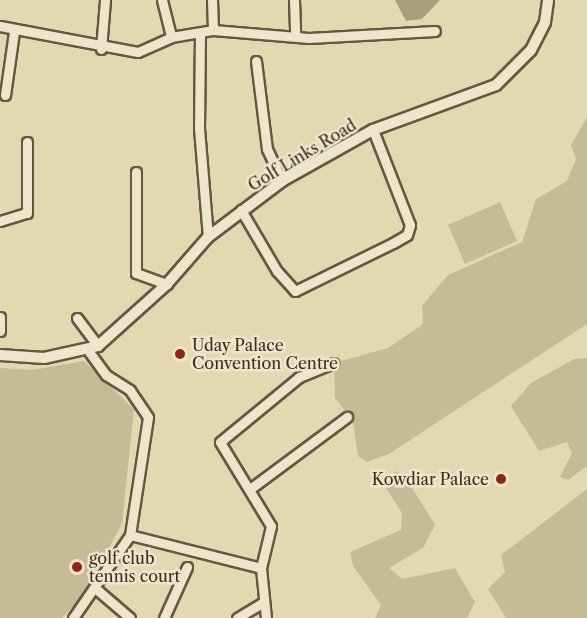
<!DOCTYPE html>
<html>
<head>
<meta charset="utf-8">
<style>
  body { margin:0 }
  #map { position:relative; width:587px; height:618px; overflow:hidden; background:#e3d8b0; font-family:"Libre Caslon Text",serif }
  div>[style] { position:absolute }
  .green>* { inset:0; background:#c7bb97 }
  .water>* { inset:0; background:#aa9d7e }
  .roads { filter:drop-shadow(2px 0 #665642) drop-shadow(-2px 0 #665642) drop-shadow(0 2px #665642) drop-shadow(0 -2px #665642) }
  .minor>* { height:9px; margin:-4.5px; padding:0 4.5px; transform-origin:4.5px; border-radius:4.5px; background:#ede6cc }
  .tertiary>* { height:10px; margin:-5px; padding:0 5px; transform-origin:5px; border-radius:5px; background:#ede6cc }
  .dots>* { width:16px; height:16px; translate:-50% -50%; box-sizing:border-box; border:3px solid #ede6cc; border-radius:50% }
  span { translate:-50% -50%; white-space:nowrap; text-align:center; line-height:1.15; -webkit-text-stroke:5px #ede6cc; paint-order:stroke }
  .street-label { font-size:16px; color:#3c2b1e }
  .poi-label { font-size:16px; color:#3c2b1e }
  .left { translate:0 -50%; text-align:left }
  .right { translate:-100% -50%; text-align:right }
</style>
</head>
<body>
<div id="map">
  <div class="green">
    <i style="clip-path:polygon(587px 117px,587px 324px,389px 454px,367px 462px,358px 456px,353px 421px,335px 398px,334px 363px,388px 348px,423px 324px,422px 306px,448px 275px,522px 242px,536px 199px,567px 181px,576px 159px,571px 145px)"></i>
    <i style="clip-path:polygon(500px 202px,517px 241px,465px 264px,448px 225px)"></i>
    <i style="clip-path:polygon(587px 358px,587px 466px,568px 480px,560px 477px,572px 453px,567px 442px,539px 451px,511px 406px,531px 383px,574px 359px)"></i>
    <i style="clip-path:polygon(84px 361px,134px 409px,122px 524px,82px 597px,62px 618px,0 618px,0 368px,32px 370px)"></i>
    <i style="clip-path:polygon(396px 471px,406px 478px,435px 525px,423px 548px,389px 568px,402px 579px,455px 568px,475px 602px,467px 618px,375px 618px,381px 605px,353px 566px,350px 552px,401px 530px,402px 513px,384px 485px)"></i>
    <i style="clip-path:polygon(587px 489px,587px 618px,506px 618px,488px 589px,505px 572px,501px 555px)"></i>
  </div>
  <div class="water">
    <i style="clip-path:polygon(395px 0,440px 0,422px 19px,406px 21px)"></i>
  </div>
  <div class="roads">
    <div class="minor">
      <i style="left:162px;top:0;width:38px;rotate:76deg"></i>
      <i style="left:212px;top:0;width:30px;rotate:88deg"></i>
      <i style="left:294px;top:0;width:34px;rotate:88deg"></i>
      <i style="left:0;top:26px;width:140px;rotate:10.7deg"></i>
      <i style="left:138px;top:52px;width:36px;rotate:-24deg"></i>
      <i style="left:171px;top:37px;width:43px;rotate:-9.5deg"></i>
      <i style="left:213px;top:30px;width:96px;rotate:4.8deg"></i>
      <i style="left:309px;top:38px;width:126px;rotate:-3.2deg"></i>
      <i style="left:200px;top:33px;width:95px;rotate:90.6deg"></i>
      <i style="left:199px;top:128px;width:109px;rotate:85.3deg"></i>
      <i style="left:101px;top:49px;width:49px;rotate:-85.3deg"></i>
      <i style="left:256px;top:61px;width:89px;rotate:82.9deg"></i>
      <i style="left:267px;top:149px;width:35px;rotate:65deg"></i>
      <i style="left:5px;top:95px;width:64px;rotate:-81.9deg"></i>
      <i style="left:136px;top:172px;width:101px;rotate:90deg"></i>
      <i style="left:136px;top:273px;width:33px;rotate:20deg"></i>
      <i style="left:241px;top:210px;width:71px;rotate:59.5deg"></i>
      <i style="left:277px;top:271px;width:27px;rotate:48deg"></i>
      <i style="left:295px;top:291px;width:109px;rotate:-26.1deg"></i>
      <i style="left:393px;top:243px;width:16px;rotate:-30deg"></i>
      <i style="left:407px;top:235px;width:10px;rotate:-73deg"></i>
      <i style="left:410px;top:225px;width:102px;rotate:-111.3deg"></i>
      <i style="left:0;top:221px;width:28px;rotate:-17deg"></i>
      <i style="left:27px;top:213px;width:71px;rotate:-90deg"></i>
      <i style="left:0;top:317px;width:14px;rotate:90deg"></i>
      <i style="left:77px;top:318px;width:35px;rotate:53deg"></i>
      <i style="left:250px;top:489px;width:121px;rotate:-36.6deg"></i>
      <i style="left:130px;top:535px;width:135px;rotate:14.1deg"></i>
      <i style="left:95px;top:588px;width:46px;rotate:40.6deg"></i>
      <i style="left:73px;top:618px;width:101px;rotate:-55.5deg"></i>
      <i style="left:130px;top:535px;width:119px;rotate:-81.3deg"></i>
      <i style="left:148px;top:417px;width:32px;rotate:-124deg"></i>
      <i style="left:130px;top:390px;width:28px;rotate:-148deg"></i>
      <i style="left:106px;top:375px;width:29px;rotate:-126deg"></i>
      <i style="left:164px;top:618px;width:56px;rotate:-65.7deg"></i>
      <i style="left:237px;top:618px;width:29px;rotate:-31deg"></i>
      <i style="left:266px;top:618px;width:50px;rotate:-95.7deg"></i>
      <i style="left:261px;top:568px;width:43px;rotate:-76.6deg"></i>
      <i style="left:271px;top:526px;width:98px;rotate:-121.3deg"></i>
      <i style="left:220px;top:442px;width:102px;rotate:-39.4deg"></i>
      <i style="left:299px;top:377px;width:37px;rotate:-22deg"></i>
    </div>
    <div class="tertiary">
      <i style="left:0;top:355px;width:44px;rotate:3.9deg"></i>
      <i style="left:44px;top:358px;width:55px;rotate:-12.5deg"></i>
      <i style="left:98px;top:346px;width:93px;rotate:-41.9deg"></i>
      <i style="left:167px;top:284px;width:62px;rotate:-48.9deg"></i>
      <i style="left:208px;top:237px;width:93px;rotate:-37.1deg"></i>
      <i style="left:282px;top:181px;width:104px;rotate:-29.3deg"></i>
      <i style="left:373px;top:130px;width:131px;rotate:-20.1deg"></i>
      <i style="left:496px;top:85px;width:49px;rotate:-45deg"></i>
      <i style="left:531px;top:50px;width:31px;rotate:-63deg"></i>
      <i style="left:545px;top:22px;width:22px;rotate:-82deg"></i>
    </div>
  </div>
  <div class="dots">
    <i style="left:180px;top:354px;background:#8f2418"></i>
    <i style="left:501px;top:479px;background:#8f2418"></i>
    <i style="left:77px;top:567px;background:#8f2418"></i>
  </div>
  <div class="street-label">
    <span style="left:302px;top:155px;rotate:-31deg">Golf Links Road</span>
  </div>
  <div class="poi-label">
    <span class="left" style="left:192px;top:354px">Uday Palace<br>Convention Centre</span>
    <span class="right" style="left:489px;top:479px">Kowdiar Palace</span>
    <span class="left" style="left:89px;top:567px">golf club<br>tennis court</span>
  </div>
</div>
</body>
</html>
